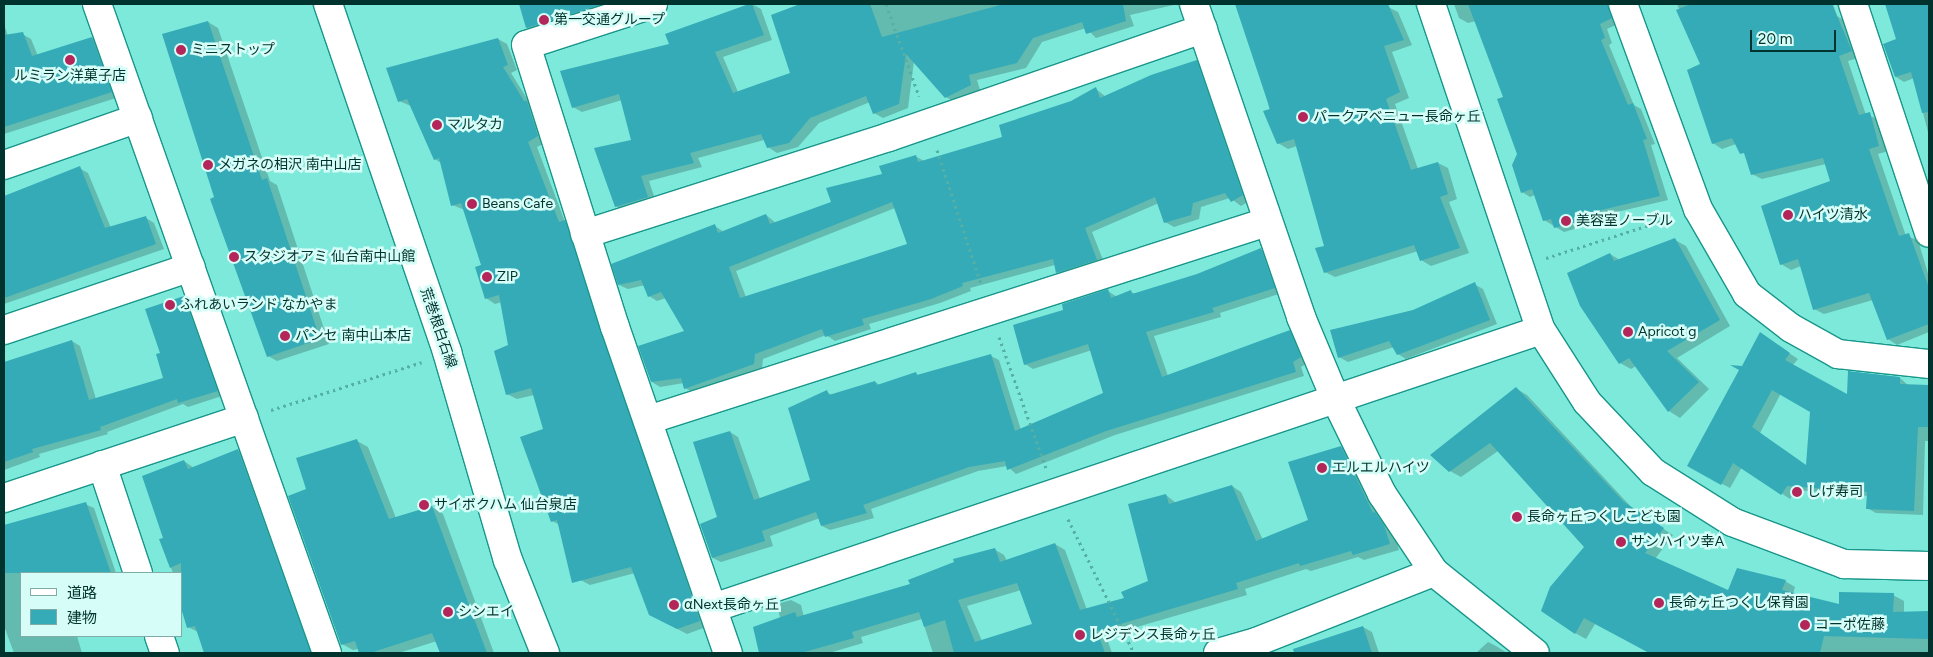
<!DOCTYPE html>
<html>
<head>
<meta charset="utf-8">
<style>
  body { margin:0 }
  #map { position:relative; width:1933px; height:657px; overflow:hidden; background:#7ce9db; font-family:Figtree,"Noto Sans JP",sans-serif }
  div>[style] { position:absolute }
  .shadow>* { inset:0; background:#0003 }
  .building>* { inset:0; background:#35abb7 }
  .path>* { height:3px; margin-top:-1.5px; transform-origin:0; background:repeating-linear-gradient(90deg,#55afa4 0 2.5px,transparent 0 6.5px) }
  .roads { filter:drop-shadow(1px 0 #18968a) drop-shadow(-1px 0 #18968a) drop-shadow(0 1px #18968a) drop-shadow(0 -1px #18968a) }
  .minor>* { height:28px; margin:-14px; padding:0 14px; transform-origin:14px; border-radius:14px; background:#fff }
  .dots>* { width:14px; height:14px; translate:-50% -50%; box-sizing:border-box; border:2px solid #d6fdf7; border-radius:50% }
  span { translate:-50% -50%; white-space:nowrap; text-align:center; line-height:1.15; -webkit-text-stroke:5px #d6fdf7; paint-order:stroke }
  .poi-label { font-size:14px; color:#00332e }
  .left { translate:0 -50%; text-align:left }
  .street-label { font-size:14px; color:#00332e }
  .frame { position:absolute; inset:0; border:5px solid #00332e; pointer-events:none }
  .legend { position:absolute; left:20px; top:572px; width:162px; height:65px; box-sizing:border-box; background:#d6fdf7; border:1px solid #80aca7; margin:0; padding:6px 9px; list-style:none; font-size:15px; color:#00332e }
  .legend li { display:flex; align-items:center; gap:10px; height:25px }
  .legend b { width:25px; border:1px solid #80aca7 }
  .scale { position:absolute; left:1750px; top:30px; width:86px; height:22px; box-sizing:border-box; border:2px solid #00332e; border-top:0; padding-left:6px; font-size:15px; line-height:18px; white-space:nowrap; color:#00332e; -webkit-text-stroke:4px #d6fdf7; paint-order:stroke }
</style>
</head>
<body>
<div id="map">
  <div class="shadow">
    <i style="clip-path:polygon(520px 4px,611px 4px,539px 34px,527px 28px)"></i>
    <i style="clip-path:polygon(752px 4px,761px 9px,772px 40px,723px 57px,738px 92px,792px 74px,772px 15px,804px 4px,1178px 4px,1130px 15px,1134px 26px,1096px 38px,1086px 28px,1042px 42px,1026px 68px,977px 80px,980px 90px,955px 102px,946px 97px,914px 61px,908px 108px,883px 118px,874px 113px,870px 102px,819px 123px,798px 147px,777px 153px,768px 147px,764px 140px,698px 158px,702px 167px,649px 181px,656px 202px,625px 212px,616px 206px,633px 141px,622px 100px,582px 112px,573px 107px,671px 45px)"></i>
    <i style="clip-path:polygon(1243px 4px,1373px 4px,1376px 11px,1388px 7px,1398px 12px,1412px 45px,1392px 52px,1409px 98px,1395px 104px,1418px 169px,1438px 163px,1448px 168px,1457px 199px,1449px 202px,1469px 253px,1431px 266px,1421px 260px,1418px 251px,1335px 277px,1325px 272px,1325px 247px,1297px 146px,1288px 149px,1278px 143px)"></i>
    <i style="clip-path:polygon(1454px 4px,1618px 4px,1620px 23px,1607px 29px,1612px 43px,1609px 45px,1634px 105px,1641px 109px,1655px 144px,1651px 145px,1668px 200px,1600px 216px,1603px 221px,1564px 232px,1544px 220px,1535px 195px,1530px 197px,1522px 192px,1519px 154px,1504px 98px,1476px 21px,1468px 23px,1459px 18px)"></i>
    <i style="clip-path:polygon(1677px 4px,1833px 4px,1837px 16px,1847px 22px,1861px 57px,1848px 61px,1866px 115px,1879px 119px,1888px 151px,1878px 154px,1906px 236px,1918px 240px,1929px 277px,1929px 332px,1897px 345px,1888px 339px,1873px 300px,1824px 314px,1814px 309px,1801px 266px,1791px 270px,1781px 264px,1831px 182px,1826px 164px,1762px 179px,1752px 174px,1747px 157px,1736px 144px,1722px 149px,1713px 143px,1702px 65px)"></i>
    <i style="clip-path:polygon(1888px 4px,1929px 4px,1929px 136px,1914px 78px,1904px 82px,1896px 77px,1898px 40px)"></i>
    <i style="clip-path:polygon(208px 22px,218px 28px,270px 181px,277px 185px,329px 344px,277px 361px,268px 356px,216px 198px)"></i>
    <i style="clip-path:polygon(4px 24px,8px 36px,22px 34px,31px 39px,38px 56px,92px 38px,100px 43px,119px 97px,4px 134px)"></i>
    <i style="clip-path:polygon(498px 39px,507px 44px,517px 70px,511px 73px,531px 105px,547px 142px,537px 147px,565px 222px,574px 227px,709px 626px,687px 634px,662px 621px,635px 573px,590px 585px,571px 575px,560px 525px,552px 521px,544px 430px,534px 395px,517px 399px,507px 394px,510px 345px,502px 302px,495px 304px,486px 298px,483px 266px,465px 210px,452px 205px,441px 163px,435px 159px,411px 106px,399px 101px)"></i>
    <i style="clip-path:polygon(evenodd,1196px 61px,1205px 66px,1251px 200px,1241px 206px,1230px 198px,1201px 207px,1199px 219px,1174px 227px,1165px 222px,1159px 203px,1092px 232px,1105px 265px,1065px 277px,1057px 272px,1055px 265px,970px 288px,971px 291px,940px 303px,869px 324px,871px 329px,835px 341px,826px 335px,763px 359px,762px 368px,694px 393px,685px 388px,684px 383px,660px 387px,652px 382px,686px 331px,666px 298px,657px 301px,649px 296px,645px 285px,628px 289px,619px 285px,715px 226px,724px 232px,766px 215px,776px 223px,833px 202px,915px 156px,924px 161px,1004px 137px,1096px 89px,1106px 97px,1196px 61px,895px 208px,908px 244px,746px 297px,736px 271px,895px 208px)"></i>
    <i style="clip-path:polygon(79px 168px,88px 173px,111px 228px,146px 218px,154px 223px,164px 249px,4px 304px,4px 198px)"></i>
    <i style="clip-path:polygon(1675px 240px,1686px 246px,1730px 326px,1677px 358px,1709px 389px,1680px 418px,1669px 411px,1636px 366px,1631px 369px,1620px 363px,1610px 254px,1620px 260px)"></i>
    <i style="clip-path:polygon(1261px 250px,1269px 254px,1282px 293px,1220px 313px,1221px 317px,1154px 336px,1168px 376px,1290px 332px,1298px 337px,1309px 362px,1301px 367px,1304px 376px,1115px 435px,1016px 474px,1007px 466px,978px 471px,871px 509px,874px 518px,830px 530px,822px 526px,820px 518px,770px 536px,773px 546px,721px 562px,713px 558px,730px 432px,738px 437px,760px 499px,811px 481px,827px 392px,832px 395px,875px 382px,880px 385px,915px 373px,920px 376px,991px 356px,999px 360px,1021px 430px,1105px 394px,1092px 350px,1033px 369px,1025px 364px,1064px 311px,1108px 291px,1117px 297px,1130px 291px,1135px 294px,1197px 275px)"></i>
    <i style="clip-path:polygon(1474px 284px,1483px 289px,1497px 324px,1406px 359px,1398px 354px,1394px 347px,1348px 362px,1339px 357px)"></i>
    <i style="clip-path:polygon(184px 298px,192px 302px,225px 395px,188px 407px,183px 404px,107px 432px,108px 434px,39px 454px,40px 457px,4px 470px,4px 363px,72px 341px,80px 346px,96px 399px,164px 378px,161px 353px)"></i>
    <i style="clip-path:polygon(evenodd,1768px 339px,1798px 359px,1793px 365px,1848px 396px,1900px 378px,1908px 385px,1929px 386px,1929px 441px,1925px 441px,1923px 515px,1876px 513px,1867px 508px,1868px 496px,1796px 490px,1790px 499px,1742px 467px,1730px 488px,1697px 471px,1742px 367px,1768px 339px,1781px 393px,1812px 411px,1807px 466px,1760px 433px,1781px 393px)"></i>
    <i style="clip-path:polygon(1517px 389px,1527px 395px,1634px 510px,1673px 535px,1655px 559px,1729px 592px,1785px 581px,1795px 587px,1793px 594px,1840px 605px,1893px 595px,1904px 601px,1904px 613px,1929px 612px,1929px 653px,1651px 653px,1595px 624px,1586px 639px,1575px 633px,1586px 547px,1498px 451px,1461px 477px,1450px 471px)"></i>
    <i style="clip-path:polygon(357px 441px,368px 447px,396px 518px,432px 507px,443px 514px,494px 653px,442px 653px,437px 641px,399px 653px,360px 653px,358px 649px,353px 650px,342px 644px,307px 490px)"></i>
    <i style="clip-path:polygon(evenodd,1341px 447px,1351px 453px,1394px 532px,1399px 550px,1364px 560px,1358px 557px,1311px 571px,1306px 569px,1245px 589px,1247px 595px,1106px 636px,1112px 653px,933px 653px,922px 619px,861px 637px,863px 643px,829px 653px,790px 653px,791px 650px,760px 653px,754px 628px,780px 618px,777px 604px,791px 600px,801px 605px,804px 617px,911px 584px,994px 549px,1004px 555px,1007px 561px,1055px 544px,1065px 550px,1087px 610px,1125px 599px,1150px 582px,1166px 495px,1176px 503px,1232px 486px,1241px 492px,1263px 540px,1310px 521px,1341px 447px,1021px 590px,1034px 625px,982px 641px,967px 606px,1021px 590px)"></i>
    <i style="clip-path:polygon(238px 451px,247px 455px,314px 653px,205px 653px,198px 632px,188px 627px,181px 573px,173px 573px,161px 540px,165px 538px,184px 461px,194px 468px)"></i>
    <i style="clip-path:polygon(85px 504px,94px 508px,116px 573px,21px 573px,21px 636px,77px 636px,82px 653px,14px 653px,4px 626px,4px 526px)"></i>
    <i style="clip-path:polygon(1363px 627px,1372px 632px,1379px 653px,1312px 653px,1310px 645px)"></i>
    <i style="clip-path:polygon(1488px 642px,1496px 646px,1507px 653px,1476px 653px)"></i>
  </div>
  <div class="building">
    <i style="clip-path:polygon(519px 4px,600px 4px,600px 5px,526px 28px)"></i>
    <i style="clip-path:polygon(749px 4px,752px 4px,764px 35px,715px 52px,733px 93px,790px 73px,771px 15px,800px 4px,870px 4px,882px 37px,1004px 4px,1123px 4px,1126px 21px,1086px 34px,1082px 22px,1033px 38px,1017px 63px,969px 75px,971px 85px,945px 98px,906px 54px,899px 104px,873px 114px,866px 96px,810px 118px,789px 143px,767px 148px,761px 134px,690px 153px,694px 163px,641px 176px,648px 197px,615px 207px,594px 148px,631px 140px,619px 94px,572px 108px,560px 71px,669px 44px,665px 34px)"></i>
    <i style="clip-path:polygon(1235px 4px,1388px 4px,1404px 40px,1384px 46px,1400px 92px,1386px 99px,1411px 170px,1438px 162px,1448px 194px,1440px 197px,1460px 248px,1420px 261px,1414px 245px,1324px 273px,1315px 248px,1324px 246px,1294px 139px,1277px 144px,1263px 111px,1270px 109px)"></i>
    <i style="clip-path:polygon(1468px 4px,1608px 4px,1612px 18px,1600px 24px,1605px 38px,1601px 40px,1628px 105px,1633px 103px,1647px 139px,1643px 140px,1660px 196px,1593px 212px,1595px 217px,1554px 228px,1551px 219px,1543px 221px,1532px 189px,1521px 193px,1512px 165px,1517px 154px,1497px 99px,1503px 97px)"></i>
    <i style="clip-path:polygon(1691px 4px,1832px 4px,1852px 51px,1839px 56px,1859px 115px,1870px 112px,1879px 146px,1869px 149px,1899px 236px,1909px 233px,1929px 288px,1929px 324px,1887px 340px,1869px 293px,1813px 310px,1798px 259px,1780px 265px,1761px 206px,1830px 181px,1823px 158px,1751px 175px,1744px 153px,1740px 154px,1732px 138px,1712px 144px,1687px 70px,1700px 64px,1676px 10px)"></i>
    <i style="clip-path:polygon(1885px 4px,1929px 4px,1929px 112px,1922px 113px,1911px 72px,1895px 77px,1883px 44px,1896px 39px)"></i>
    <i style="clip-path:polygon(208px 21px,262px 180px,267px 178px,320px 339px,267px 357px,210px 199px,214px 197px,162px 34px)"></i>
    <i style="clip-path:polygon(23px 32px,32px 56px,92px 37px,112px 92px,4px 127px,4px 35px)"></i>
    <i style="clip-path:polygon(498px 38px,508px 65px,503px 67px,524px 101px,527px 101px,538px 136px,528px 142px,559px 222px,565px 220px,700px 621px,677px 629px,649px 615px,631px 567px,572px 583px,557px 520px,551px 522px,520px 437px,543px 429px,531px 388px,506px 395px,494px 351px,508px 345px,499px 295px,485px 299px,475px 267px,481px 265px,461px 203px,451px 206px,439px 158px,434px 160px,407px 99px,398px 102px,386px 68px)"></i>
    <i style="clip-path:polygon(evenodd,1197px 60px,1243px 195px,1231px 202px,1225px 193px,1193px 203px,1191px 215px,1164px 223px,1155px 197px,1085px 228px,1097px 260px,1056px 273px,1053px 259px,962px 283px,963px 286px,931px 299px,862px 319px,864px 325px,825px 337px,822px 329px,755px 354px,754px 364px,684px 389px,681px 378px,651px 382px,638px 346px,684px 331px,661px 292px,648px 297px,641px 280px,618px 285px,611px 264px,715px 224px,718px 233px,766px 214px,770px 224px,831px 202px,826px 188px,882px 174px,879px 166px,916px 155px,918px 162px,1002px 137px,999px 125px,1071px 101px,1096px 87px,1100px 98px,1151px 75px,1197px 60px,892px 202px,907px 244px,740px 298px,729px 267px,892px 202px)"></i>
    <i style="clip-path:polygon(80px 166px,105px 228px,146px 216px,156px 244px,4px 298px,4px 196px)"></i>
    <i style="clip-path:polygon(1675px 238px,1720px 320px,1667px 351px,1699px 382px,1668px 412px,1629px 358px,1619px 364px,1580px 306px,1567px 273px,1610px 253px,1614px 261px)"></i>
    <i style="clip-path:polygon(1261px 248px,1275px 288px,1212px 308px,1214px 312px,1146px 332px,1162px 377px,1290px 330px,1301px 357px,1293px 362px,1296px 372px,1106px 431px,1007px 470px,1005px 461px,969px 467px,863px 505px,867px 513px,821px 526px,816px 512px,762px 531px,765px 541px,712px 558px,700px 524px,717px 517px,693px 442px,730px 431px,754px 500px,810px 480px,788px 408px,827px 390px,829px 395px,875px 381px,877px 385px,916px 372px,917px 375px,991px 354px,1015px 431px,1103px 393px,1088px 344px,1024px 365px,1013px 325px,1063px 310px,1062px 304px,1108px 289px,1111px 298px,1131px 290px,1132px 294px,1197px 274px)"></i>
    <i style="clip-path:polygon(1475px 282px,1490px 320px,1397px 355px,1389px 341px,1338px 358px,1330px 330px,1413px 310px)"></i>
    <i style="clip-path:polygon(184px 296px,218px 391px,178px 403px,177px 399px,100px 427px,101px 430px,32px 449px,33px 452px,4px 462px,4px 362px,72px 340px,89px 400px,163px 378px,156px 354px,160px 353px,145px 309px)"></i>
    <i style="clip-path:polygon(evenodd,1760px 332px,1790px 353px,1785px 360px,1847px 394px,1848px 371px,1900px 377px,1900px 384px,1929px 385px,1929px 427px,1918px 427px,1914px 511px,1866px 509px,1867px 492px,1787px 486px,1781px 495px,1733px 463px,1721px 485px,1687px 466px,1739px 370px,1730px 365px,1742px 366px,1760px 332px,1772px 390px,1810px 412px,1806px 465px,1752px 427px,1772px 390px)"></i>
    <i style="clip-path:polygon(1516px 387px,1624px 502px,1664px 528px,1645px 553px,1728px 590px,1737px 568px,1786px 580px,1782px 590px,1839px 604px,1839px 592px,1894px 593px,1893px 612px,1929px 611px,1929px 639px,1824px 636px,1820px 653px,1649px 653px,1584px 618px,1575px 634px,1541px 611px,1550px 587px,1584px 547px,1490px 443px,1449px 472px,1430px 455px)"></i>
    <i style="clip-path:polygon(357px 439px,389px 519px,432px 506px,487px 653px,440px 653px,432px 633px,370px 653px,359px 653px,355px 641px,341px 645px,288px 496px,306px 489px,296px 458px)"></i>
    <i style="clip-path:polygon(evenodd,1341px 446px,1373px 513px,1375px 512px,1384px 525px,1390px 544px,1353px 555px,1351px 551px,1300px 566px,1299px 563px,1236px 583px,1238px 589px,1097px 631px,1105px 653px,954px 653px,945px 620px,924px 627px,919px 612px,852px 632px,854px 638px,801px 653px,759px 653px,753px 627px,795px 612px,797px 617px,910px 584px,908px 580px,954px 562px,953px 559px,995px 548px,1000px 562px,1055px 543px,1080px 610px,1124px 598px,1121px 592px,1148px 581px,1128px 504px,1166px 494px,1169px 504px,1232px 485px,1256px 541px,1308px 520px,1288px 462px,1341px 446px,1017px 583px,1032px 624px,975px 642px,958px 600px,1017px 583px)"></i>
    <i style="clip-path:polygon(238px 449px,311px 653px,204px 653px,195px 626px,187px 628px,181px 608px,181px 563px,170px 568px,159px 539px,163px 538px,142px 476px,184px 460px,188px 469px)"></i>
    <i style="clip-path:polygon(86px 502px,111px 573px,4px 573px,4px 525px)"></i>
    <i style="clip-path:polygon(1363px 626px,1372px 653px,1294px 653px,1293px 649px)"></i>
  </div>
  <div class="path">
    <i style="left:886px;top:4px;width:98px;rotate:70.3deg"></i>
    <i style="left:937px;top:150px;width:141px;rotate:71.8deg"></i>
    <i style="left:1546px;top:258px;width:131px;rotate:-17.7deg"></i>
    <i style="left:999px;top:337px;width:139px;rotate:70.3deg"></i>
    <i style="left:271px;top:410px;width:158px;rotate:-17.6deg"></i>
    <i style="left:1068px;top:519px;width:149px;rotate:63.8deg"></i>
  </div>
  <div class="roads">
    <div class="minor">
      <i style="left:97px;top:4px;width:689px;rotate:70.49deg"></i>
      <i style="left:328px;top:4px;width:368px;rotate:71.1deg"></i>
      <i style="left:447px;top:352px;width:217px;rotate:73.7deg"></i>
      <i style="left:508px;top:560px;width:100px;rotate:68.3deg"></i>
      <i style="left:653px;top:4px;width:133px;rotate:162.1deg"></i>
      <i style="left:526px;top:45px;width:296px;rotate:72.5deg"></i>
      <i style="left:615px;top:327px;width:345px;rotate:70.9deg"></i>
      <i style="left:1194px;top:4px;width:331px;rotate:71.1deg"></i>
      <i style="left:1301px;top:317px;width:88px;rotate:67.2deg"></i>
      <i style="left:1335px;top:398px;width:107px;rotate:63.9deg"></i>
      <i style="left:1382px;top:494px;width:94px;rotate:56.3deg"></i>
      <i style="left:1434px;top:572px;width:129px;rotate:38.7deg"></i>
      <i style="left:1431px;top:4px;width:344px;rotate:71.4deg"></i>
      <i style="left:1541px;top:330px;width:85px;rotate:57.4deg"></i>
      <i style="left:1587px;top:402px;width:96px;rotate:46.7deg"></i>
      <i style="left:1653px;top:472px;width:93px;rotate:32.3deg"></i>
      <i style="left:1732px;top:522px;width:120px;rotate:20.6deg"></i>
      <i style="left:1844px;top:564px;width:85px;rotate:1.3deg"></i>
      <i style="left:1623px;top:4px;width:218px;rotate:69.9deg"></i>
      <i style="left:1698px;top:209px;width:98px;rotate:60deg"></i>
      <i style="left:1747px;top:294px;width:56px;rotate:37.7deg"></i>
      <i style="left:1791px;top:328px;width:54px;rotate:29deg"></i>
      <i style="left:1838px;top:354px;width:92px;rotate:6.3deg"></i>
      <i style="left:1853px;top:4px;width:241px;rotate:71.6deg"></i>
      <i style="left:4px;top:165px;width:142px;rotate:-19.3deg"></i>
      <i style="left:585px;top:234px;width:319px;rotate:-17.7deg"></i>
      <i style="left:889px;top:137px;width:332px;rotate:-19deg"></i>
      <i style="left:4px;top:330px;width:197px;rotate:-18.6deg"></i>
      <i style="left:648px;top:420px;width:650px;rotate:-17.74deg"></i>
      <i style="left:102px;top:465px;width:114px;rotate:71.6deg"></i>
      <i style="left:4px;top:498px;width:253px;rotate:-18.4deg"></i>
      <i style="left:713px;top:608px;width:873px;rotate:-18.56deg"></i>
      <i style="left:159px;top:636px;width:18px;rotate:71deg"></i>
      <i style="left:1218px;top:653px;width:40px;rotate:-16deg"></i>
      <i style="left:1256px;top:642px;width:191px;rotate:-21.5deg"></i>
    </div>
  </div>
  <div class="dots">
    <i style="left:544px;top:20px;background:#b4265a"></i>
    <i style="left:181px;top:50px;background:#b4265a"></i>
    <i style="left:70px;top:60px;background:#b4265a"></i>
    <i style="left:1303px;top:117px;background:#b4265a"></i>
    <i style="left:437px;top:125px;background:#b4265a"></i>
    <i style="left:208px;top:165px;background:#b4265a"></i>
    <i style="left:472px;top:204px;background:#b4265a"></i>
    <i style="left:1788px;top:215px;background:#b4265a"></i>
    <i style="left:1566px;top:221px;background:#b4265a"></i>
    <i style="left:234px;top:257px;background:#b4265a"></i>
    <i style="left:487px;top:277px;background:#b4265a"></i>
    <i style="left:170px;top:305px;background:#b4265a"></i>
    <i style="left:1628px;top:332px;background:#b4265a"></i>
    <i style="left:285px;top:336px;background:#b4265a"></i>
    <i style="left:1322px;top:468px;background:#b4265a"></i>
    <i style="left:1797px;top:492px;background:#b4265a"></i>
    <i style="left:424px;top:505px;background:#b4265a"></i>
    <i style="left:1517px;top:517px;background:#b4265a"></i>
    <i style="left:1621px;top:542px;background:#b4265a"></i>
    <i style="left:1659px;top:603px;background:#b4265a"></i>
    <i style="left:674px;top:605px;background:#b4265a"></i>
    <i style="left:448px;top:612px;background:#b4265a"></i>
    <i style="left:1805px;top:625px;background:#b4265a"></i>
    <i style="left:1080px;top:635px;background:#b4265a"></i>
  </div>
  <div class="poi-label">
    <span class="left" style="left:554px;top:20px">第一交通グループ</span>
    <span class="left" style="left:191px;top:50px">ミニストップ</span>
    <span style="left:70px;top:76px">ルミラン洋菓子店</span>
    <span class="left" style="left:1313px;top:117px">パークアベニュー長命ヶ丘</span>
    <span class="left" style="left:447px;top:125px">マルタカ</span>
    <span class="left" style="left:218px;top:165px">メガネの相沢 南中山店</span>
    <span class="left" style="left:482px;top:204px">Beans Cafe</span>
    <span class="left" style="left:1798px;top:215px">ハイツ清水</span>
    <span class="left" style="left:1576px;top:221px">美容室ノーブル</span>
    <span class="left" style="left:244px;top:257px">スタジオアミ 仙台南中山館</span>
    <span class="left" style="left:497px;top:277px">ZIP</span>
    <span class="left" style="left:180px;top:305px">ふれあいランド なかやま</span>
    <span class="left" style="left:1638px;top:332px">Apricot g</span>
    <span class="left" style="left:295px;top:336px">パンセ 南中山本店</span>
    <span class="left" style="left:1332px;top:468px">エルエルハイツ</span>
    <span class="left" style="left:1807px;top:492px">しげ寿司</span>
    <span class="left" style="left:434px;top:505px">サイボクハム 仙台泉店</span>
    <span class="left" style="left:1527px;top:517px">長命ヶ丘つくしこども園</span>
    <span class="left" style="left:1631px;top:542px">サンハイツ幸A</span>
    <span class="left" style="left:1669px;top:603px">長命ヶ丘つくし保育園</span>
    <span class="left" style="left:684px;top:605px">αNext長命ヶ丘</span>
    <span class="left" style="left:458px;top:612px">シンエイ</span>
    <span class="left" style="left:1815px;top:625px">コーポ佐藤</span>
    <span class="left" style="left:1090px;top:635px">レジデンス長命ヶ丘</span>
  </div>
  <div class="street-label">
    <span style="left:438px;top:328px;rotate:71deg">荒巻根白石線</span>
  </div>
  <div class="frame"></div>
  <ul class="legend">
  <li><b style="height:6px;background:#fff"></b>道路</li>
  <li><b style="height:14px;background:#35abb7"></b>建物</li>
  </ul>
  <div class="scale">20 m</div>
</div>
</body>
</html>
